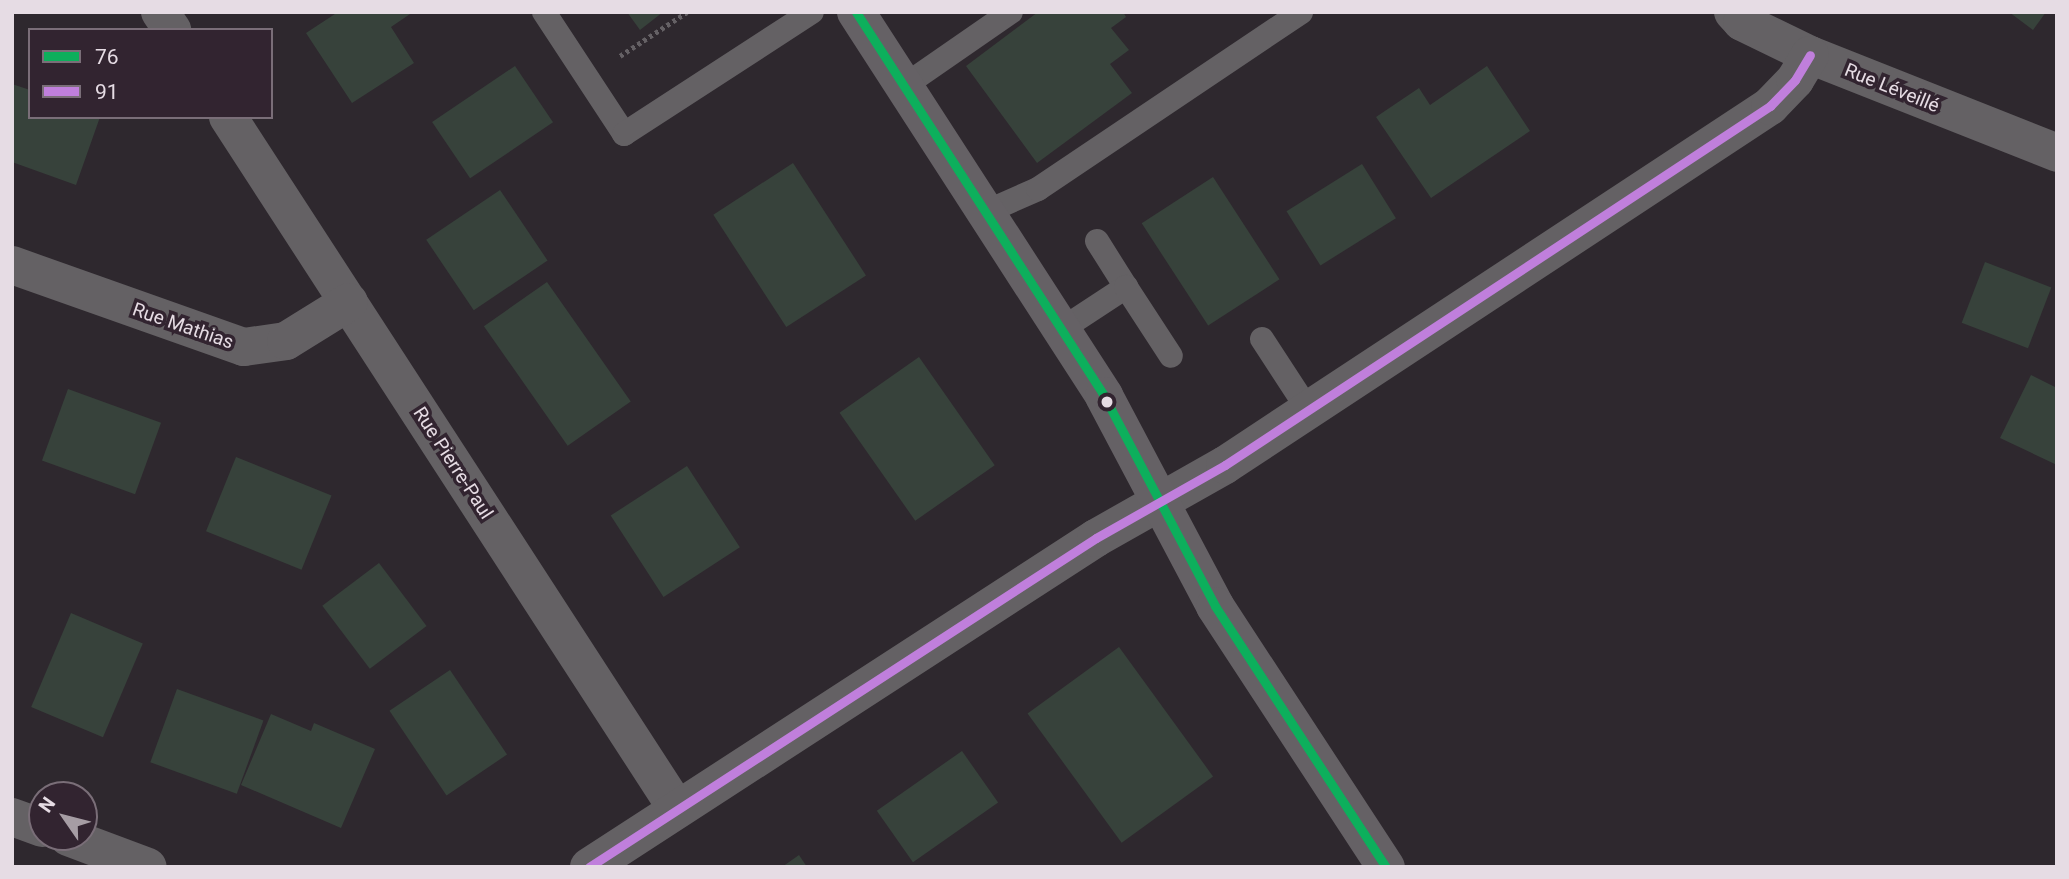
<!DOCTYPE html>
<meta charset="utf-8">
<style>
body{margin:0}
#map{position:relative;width:2069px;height:879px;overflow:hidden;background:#2e282e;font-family:Roboto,sans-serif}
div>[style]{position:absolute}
.building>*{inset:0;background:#37423b;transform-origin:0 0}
.path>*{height:4.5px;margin-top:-2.25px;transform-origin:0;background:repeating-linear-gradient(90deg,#656165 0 3.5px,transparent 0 7px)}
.service>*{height:24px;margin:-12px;padding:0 12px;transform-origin:12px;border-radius:12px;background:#646164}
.minor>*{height:38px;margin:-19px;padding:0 19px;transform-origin:19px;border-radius:19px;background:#646164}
.primary>*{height:38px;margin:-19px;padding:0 19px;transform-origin:19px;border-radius:19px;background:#656165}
.bus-1>*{height:9px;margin:-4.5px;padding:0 4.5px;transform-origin:4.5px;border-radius:4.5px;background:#0daf5c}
.bus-2>*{height:9px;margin:-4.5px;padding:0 4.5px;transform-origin:4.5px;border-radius:4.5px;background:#c07fdc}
.dots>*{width:19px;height:19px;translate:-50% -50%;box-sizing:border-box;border:4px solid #322430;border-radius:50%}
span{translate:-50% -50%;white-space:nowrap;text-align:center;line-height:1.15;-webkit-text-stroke:7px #322430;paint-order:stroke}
.street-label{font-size:19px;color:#e6dce4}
.frame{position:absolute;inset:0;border:14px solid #e6dce4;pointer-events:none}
.legend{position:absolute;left:28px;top:28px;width:245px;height:91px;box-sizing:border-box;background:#322430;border:2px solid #7a6e78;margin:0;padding:9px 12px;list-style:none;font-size:21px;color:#e6dce4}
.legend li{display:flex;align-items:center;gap:14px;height:35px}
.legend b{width:35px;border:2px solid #7a6e78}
.north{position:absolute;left:28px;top:781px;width:70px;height:70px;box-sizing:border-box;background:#322430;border:2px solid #7a6e78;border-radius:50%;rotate:305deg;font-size:19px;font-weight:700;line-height:28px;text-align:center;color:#e6dce4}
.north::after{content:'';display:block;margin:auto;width:24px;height:32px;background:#a69da4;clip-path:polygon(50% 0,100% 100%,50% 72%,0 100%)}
</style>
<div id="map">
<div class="building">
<i style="clip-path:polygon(338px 12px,413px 12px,391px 27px,414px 63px,352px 103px,306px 33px)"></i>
<i style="clip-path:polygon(627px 12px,663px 12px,640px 30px)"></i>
<i style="clip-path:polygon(1038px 12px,1123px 12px,1126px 17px,1111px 28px,1129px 50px,1110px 64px,1132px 93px,1037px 163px,966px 66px)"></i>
<i style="clip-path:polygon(2009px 12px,2046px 12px,2033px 30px)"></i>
<i style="left:515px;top:66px;width:68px;height:100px;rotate:56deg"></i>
<i style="clip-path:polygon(1487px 66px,1530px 131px,1431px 198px,1376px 117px,1419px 88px,1430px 105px)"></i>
<i style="clip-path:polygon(12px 84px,30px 90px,30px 117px,100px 117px,76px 185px,12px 162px)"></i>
<i style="left:793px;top:163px;width:134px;height:95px;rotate:57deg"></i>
<i style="left:1362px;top:164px;width:64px;height:89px;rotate:58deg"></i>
<i style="left:1213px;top:177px;width:122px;height:85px;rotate:57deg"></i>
<i style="left:500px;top:190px;width:85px;height:89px;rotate:56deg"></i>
<i style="left:1985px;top:262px;width:71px;height:65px;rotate:21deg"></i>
<i style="left:547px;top:282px;width:146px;height:77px;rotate:55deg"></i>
<i style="left:919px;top:357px;width:132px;height:97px;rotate:55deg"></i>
<i style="clip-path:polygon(2031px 375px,2057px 388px,2057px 465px,2000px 438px)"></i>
<i style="left:68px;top:389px;width:99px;height:76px;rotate:20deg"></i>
<i style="left:236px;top:457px;width:103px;height:80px;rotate:22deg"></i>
<i style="left:687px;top:466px;width:97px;height:91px;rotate:57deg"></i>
<i style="left:379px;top:563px;width:79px;height:71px;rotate:53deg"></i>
<i style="left:71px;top:613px;width:78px;height:102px;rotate:23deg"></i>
<i style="left:1119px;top:647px;width:160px;height:113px;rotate:54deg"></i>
<i style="left:450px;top:670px;width:102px;height:73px;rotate:56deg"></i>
<i style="left:177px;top:689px;width:92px;height:78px;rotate:20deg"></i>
<i style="clip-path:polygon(271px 714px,311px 731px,314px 723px,375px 749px,341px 828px,241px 785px)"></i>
<i style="left:962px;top:751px;width:63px;height:104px;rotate:55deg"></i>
<i style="clip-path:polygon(799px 855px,807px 867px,782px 867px)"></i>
</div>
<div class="path">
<i style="left:620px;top:56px;width:80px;rotate:-33.3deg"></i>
</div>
<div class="service">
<i style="left:544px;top:12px;width:146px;rotate:56.7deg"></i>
<i style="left:624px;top:134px;width:224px;rotate:-33deg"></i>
<i style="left:904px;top:86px;width:130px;rotate:-34.7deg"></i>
<i style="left:986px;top:212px;width:57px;rotate:-23.9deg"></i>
<i style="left:1038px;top:189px;width:317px;rotate:-33.9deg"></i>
<i style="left:1097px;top:241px;width:54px;rotate:57.8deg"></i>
<i style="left:1062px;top:329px;width:77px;rotate:-33.3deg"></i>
<i style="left:1126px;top:287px;width:82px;rotate:56.9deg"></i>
<i style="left:1262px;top:339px;width:86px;rotate:56.9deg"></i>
</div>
<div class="minor">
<i style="left:160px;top:12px;width:22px;rotate:56deg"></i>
<i style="left:1733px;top:12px;width:13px;rotate:48deg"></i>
<i style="left:1742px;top:22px;width:76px;rotate:25.9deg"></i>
<i style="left:1810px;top:55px;width:266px;rotate:21.6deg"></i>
<i style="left:228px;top:117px;width:825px;rotate:57.02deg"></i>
<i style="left:12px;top:265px;width:246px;rotate:19.5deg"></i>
<i style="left:244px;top:347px;width:42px;rotate:-8.1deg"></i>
<i style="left:286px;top:341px;width:74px;rotate:-31.8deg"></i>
<i style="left:12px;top:817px;width:32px;rotate:20deg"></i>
<i style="left:68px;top:837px;width:85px;rotate:20.6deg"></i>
<i style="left:589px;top:867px;width:604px;rotate:-32.98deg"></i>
<i style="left:1096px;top:538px;width:148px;rotate:-29.5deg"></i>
<i style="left:1225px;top:465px;width:653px;rotate:-33.37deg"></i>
<i style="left:1770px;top:106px;width:36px;rotate:-46deg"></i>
<i style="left:1795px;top:80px;width:29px;rotate:-59deg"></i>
</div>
<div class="primary">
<i style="left:856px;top:12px;width:457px;rotate:57.1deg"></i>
<i style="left:1104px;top:396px;width:238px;rotate:62.1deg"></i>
<i style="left:1215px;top:606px;width:312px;rotate:56.8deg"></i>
</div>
<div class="bus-1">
<i style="left:856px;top:12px;width:457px;rotate:57.1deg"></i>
<i style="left:1104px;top:396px;width:238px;rotate:62.1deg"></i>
<i style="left:1215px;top:606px;width:312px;rotate:56.8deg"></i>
</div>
<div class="bus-2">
<i style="left:589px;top:867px;width:604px;rotate:-32.98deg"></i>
<i style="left:1096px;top:538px;width:148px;rotate:-29.5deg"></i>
<i style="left:1225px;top:465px;width:653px;rotate:-33.37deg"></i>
<i style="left:1770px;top:106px;width:36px;rotate:-46deg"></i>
<i style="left:1795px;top:80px;width:29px;rotate:-59deg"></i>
</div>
<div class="dots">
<i style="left:1107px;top:402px;background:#e6dce4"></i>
</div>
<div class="street-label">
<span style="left:1892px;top:88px;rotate:22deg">Rue Léveillé</span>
<span style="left:183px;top:326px;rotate:19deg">Rue Mathias</span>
<span style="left:453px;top:463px;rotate:57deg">Rue Pierre-Paul</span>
</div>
<div class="frame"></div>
<ul class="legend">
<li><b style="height:9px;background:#0daf5c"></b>76</li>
<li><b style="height:9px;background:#c07fdc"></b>91</li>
</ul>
<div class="north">N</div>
</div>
